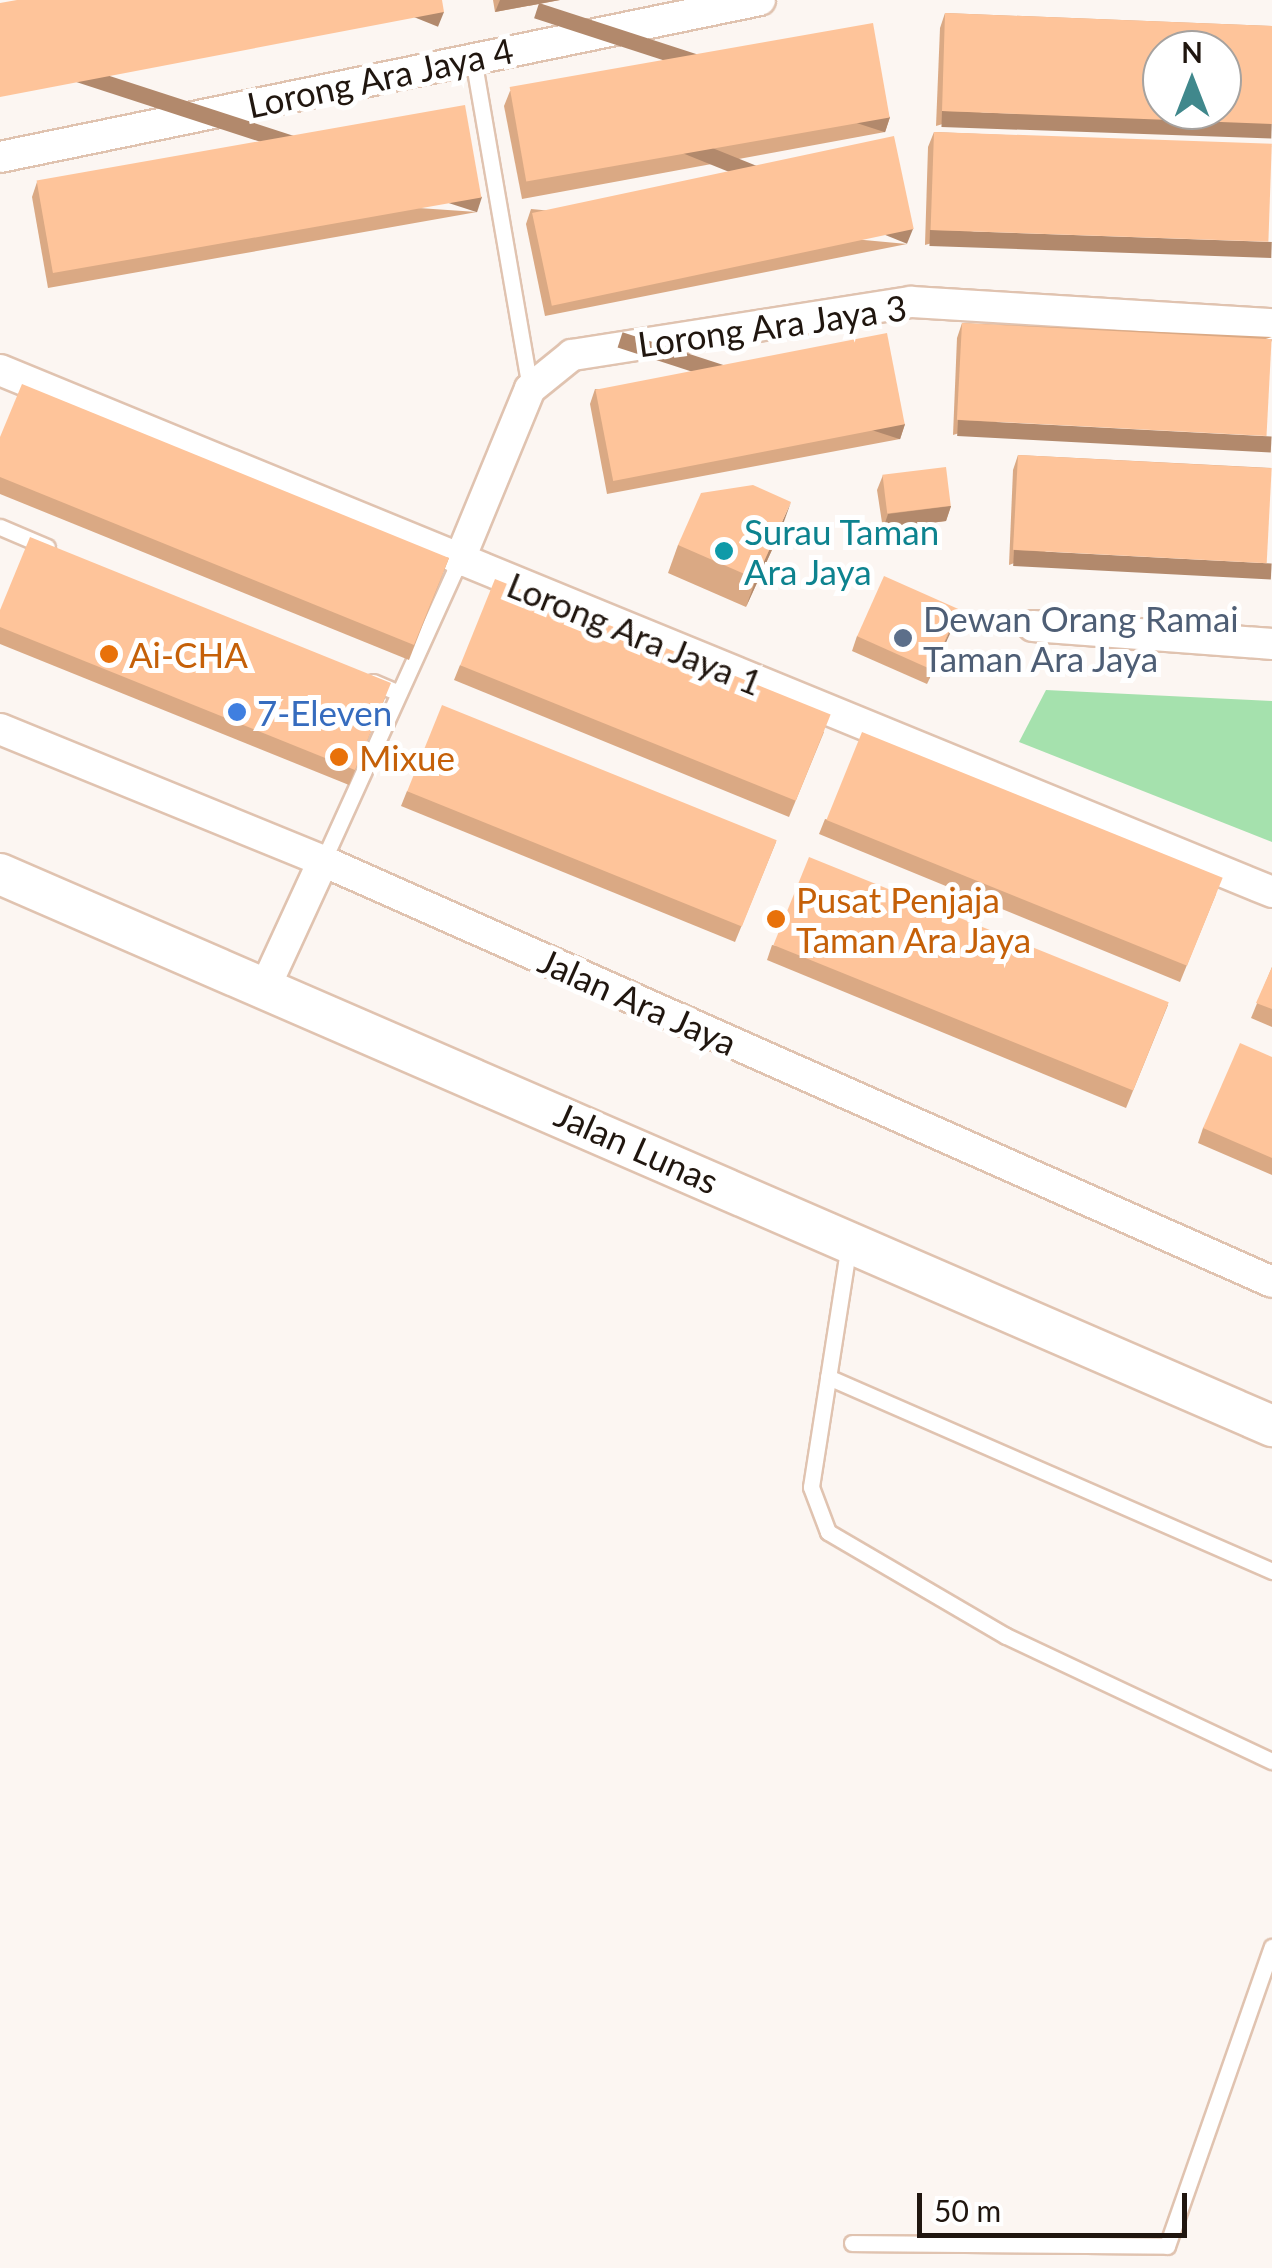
<!DOCTYPE html>
<style>
body{margin:0}
#map{position:relative;width:1272px;height:2268px;overflow:hidden;background:#fcf6f2;font-family:Lato,sans-serif}
div>[style]{position:absolute}
.green>*{inset:0;background:#a5e1ad}
.roads{filter:drop-shadow(2px 0 #e0c3b0) drop-shadow(-2px 0 #e0c3b0) drop-shadow(0 2px #e0c3b0) drop-shadow(0 -2px #e0c3b0)}
.lane>*{height:15px;margin:-7.5px;padding:0 7.5px;transform-origin:7.5px;border-radius:7.5px;background:#fff}
.street>*{height:30px;margin:-15px;padding:0 15px;transform-origin:15px;border-radius:15px;background:#fff}
.secondary>*{height:40px;margin:-20px;padding:0 20px;transform-origin:20px;border-radius:20px;background:#fff}
.wall>*{inset:0;background:#daa984}
.shaded-wall>*{inset:0;background:#b2896c;transform-origin:0 0}
.building>*{inset:0;background:#fec49a;transform-origin:0 0}
.dots>*{width:28px;height:28px;translate:-50% -50%;box-sizing:border-box;border:5px solid #fff;border-radius:50%}
span{translate:-50% -50%;white-space:nowrap;text-align:center;line-height:1.15;-webkit-text-stroke:10px #fff;paint-order:stroke}
.street-label{font-size:35px;color:#20160f}
.culture-label{font-size:35px;color:#0d838f}
.left{translate:0 -50%;text-align:left}
.service-label{font-size:35px;color:#4e5e75}
.food-label{font-size:35px;color:#c56008}
.shop-label{font-size:35px;color:#366cbe}
.north{position:absolute;left:1142px;top:30px;width:100px;height:100px;box-sizing:border-box;background:#fff;border:2px solid #a6a29f;border-radius:50%;rotate:0deg;font-size:28px;font-weight:700;line-height:40px;text-align:center;color:#20160f}
.north::after{content:'';display:block;margin:auto;width:35px;height:45px;background:#40888c;clip-path:polygon(50% 0,100% 100%,50% 72%,0 100%)}
.scale{position:absolute;left:917px;top:2193px;width:270px;height:45px;box-sizing:border-box;border:5px solid #20160f;border-top:0;padding-left:12px;font-size:30px;line-height:35px;white-space:nowrap;color:#20160f;-webkit-text-stroke:8px #fff;paint-order:stroke}
</style>
<div id="map">
<div class="green">
<i style="clip-path:polygon(1046px 690px,1272px 701px,1272px 842px,1019px 742px)"></i>
</div>
<div class="roads">
<div class="lane">
<i style="left:473px;top:58px;width:336px;rotate:80.2deg"></i>
<i style="left:0;top:527px;width:51px;rotate:23.1deg"></i>
<i style="left:373px;top:682px;width:28px;rotate:23deg"></i>
<i style="left:323px;top:861px;width:329px;rotate:-65.6deg"></i>
<i style="left:849px;top:1244px;width:246px;rotate:98.9deg"></i>
<i style="left:811px;top:1487px;width:48px;rotate:69.3deg"></i>
<i style="left:828px;top:1532px;width:206px;rotate:30.3deg"></i>
<i style="left:1006px;top:1636px;width:294px;rotate:25.2deg"></i>
<i style="left:828px;top:1377px;width:485px;rotate:23.6deg"></i>
<i style="left:852px;top:2243px;width:315px;rotate:0.5deg"></i>
<i style="left:1167px;top:2246px;width:317px;rotate:-70.7deg"></i>
</div>
<div class="street">
<i style="left:0;top:157px;width:776px;rotate:-11.67deg"></i>
<i style="left:0;top:370px;width:1375px;rotate:22.31deg"></i>
<i style="left:459px;top:561px;width:186px;rotate:-67.6deg"></i>
<i style="left:530px;top:389px;width:54px;rotate:-39deg"></i>
<i style="left:572px;top:355px;width:343px;rotate:-8.9deg"></i>
<i style="left:911px;top:302px;width:362px;rotate:3.5deg"></i>
<i style="left:1033px;top:626px;width:240px;rotate:4.3deg"></i>
<i style="left:0;top:729px;width:349px;rotate:22.2deg"></i>
<i style="left:323px;top:861px;width:1038px;rotate:23.92deg"></i>
<i style="left:267px;top:983px;width:134px;rotate:-65.3deg"></i>
</div>
<div class="secondary">
<i style="left:0;top:874px;width:1387px;rotate:23.46deg"></i>
</div>
</div>
<div class="wall">
<i style="clip-path:polygon(493px 0,560px 0,495px 12px)"></i>
<i style="clip-path:polygon(945px 13px,1272px 26px,936px 126px,940px 28px)"></i>
<i style="clip-path:polygon(510px 91px,890px 117px,885px 132px,522px 199px,504px 106px)"></i>
<i style="clip-path:polygon(934px 132px,1272px 146px,925px 245px,928px 147px)"></i>
<i style="clip-path:polygon(37px 182px,477px 212px,48px 288px,32px 197px)"></i>
<i style="clip-path:polygon(531px 209px,907px 244px,545px 316px,526px 224px)"></i>
<i style="clip-path:polygon(962px 323px,1272px 337px,953px 435px,957px 338px)"></i>
<i style="clip-path:polygon(595px 389px,905px 424px,900px 439px,607px 494px,590px 404px)"></i>
<i style="clip-path:polygon(0 437px,449px 558px,409px 660px,0 494px)"></i>
<i style="clip-path:polygon(1018px 455px,1272px 468px,1009px 565px,1013px 470px)"></i>
<i style="clip-path:polygon(883px 475px,951px 506px,946px 521px,883px 529px,877px 490px)"></i>
<i style="clip-path:polygon(781px 530px,746px 607px,668px 573px,678px 545px)"></i>
<i style="clip-path:polygon(0 610px,385px 698px,349px 785px,0 644px)"></i>
<i style="clip-path:polygon(959px 610px,927px 684px,852px 651px,857px 636px)"></i>
<i style="clip-path:polygon(460px 665px,824px 732px,789px 817px,454px 680px)"></i>
<i style="clip-path:polygon(407px 791px,776px 842px,735px 942px,401px 806px)"></i>
<i style="clip-path:polygon(825px 819px,1216px 894px,1180px 982px,819px 834px)"></i>
<i style="clip-path:polygon(772px 945px,1168px 1005px,1126px 1108px,767px 960px)"></i>
<i style="clip-path:polygon(1272px 967px,1272px 1027px,1251px 1018px)"></i>
<i style="clip-path:polygon(1272px 1057px,1272px 1175px,1198px 1143px,1203px 1128px)"></i>
</div>
<div class="shaded-wall">
<i style="clip-path:polygon(500px 0,560px 0,495px 12px)"></i>
<i style="left:444px;top:12px;width:16px;height:452px;rotate:112deg"></i>
<i style="left:942px;top:111px;width:330px;height:16px;rotate:2deg"></i>
<i style="left:890px;top:117px;width:16px;height:369px;rotate:108deg"></i>
<i style="left:482px;top:197px;width:16px;height:436px;rotate:108deg"></i>
<i style="left:913px;top:229px;width:16px;height:370px;rotate:112deg"></i>
<i style="left:930px;top:230px;width:342px;height:16px;rotate:2deg"></i>
<i style="left:958px;top:420px;width:314px;height:16px;rotate:3deg"></i>
<i style="left:905px;top:424px;width:16px;height:297px;rotate:108deg"></i>
<i style="clip-path:polygon(791px 502px,781px 530px,746px 607px,756px 579px)"></i>
<i style="clip-path:polygon(951px 506px,946px 521px,883px 529px,888px 514px)"></i>
<i style="left:1014px;top:550px;width:258px;height:16px;rotate:3deg"></i>
<i style="clip-path:polygon(959px 610px,954px 625px,927px 684px,933px 669px)"></i>
</div>
<div class="building">
<i style="clip-path:polygon(17px 0,442px 0,444px 12px,0 97px,0 3px)"></i>
<i style="clip-path:polygon(evenodd,945px 13px,1272px 26px,1272px 124px,942px 111px,945px 13px,1162px 50px,1222px 50px,1222px 110px,1162px 110px,1162px 50px)"></i>
<i style="left:873px;top:23px;width:96px;height:369px;rotate:80deg"></i>
<i style="left:465px;top:105px;width:94px;height:435px;rotate:80deg"></i>
<i style="left:934px;top:132px;width:338px;height:98px;rotate:2deg"></i>
<i style="left:894px;top:136px;width:95px;height:370px;rotate:78deg"></i>
<i style="left:962px;top:323px;width:310px;height:97px;rotate:3deg"></i>
<i style="left:887px;top:333px;width:93px;height:297px;rotate:79deg"></i>
<i style="clip-path:polygon(22px 384px,449px 558px,414px 645px,0 477px,0 437px)"></i>
<i style="left:1018px;top:455px;width:254px;height:95px;rotate:3deg"></i>
<i style="left:946px;top:467px;width:39px;height:64px;rotate:83deg"></i>
<i style="clip-path:polygon(753px 485px,791px 502px,756px 579px,678px 545px,701px 493px)"></i>
<i style="clip-path:polygon(30px 537px,391px 683px,355px 770px,0 627px,0 610px)"></i>
<i style="left:884px;top:576px;width:82px;height:66px;rotate:24deg"></i>
<i style="left:495px;top:579px;width:362px;height:93px;rotate:22deg"></i>
<i style="left:442px;top:705px;width:361px;height:93px;rotate:22deg"></i>
<i style="left:862px;top:732px;width:389px;height:95px;rotate:22deg"></i>
<i style="left:809px;top:857px;width:388px;height:95px;rotate:22deg"></i>
<i style="clip-path:polygon(1272px 967px,1272px 1009px,1256px 1003px)"></i>
<i style="clip-path:polygon(1240px 1043px,1272px 1057px,1272px 1158px,1203px 1128px)"></i>
</div>
<div class="dots">
<i style="left:724px;top:551px;background:#0f9aa8"></i>
<i style="left:903px;top:638px;background:#5c6f8a"></i>
<i style="left:109px;top:654px;background:#e8710a"></i>
<i style="left:237px;top:712px;background:#3f7fe0"></i>
<i style="left:339px;top:757px;background:#e8710a"></i>
<i style="left:776px;top:919px;background:#e8710a"></i>
</div>
<div class="street-label">
<span style="left:380px;top:77px;rotate:-12deg">Lorong Ara Jaya 4</span>
<span style="left:772px;top:325px;rotate:-8deg">Lorong Ara Jaya 3</span>
<span style="left:635px;top:633px;rotate:22deg">Lorong Ara Jaya 1</span>
<span style="left:638px;top:1001px;rotate:24deg">Jalan Ara Jaya</span>
<span style="left:637px;top:1147px;rotate:24deg">Jalan Lunas</span>
</div>
<div class="culture-label">
<span class="left" style="left:744px;top:551px">Surau Taman<br>Ara Jaya</span>
</div>
<div class="service-label">
<span class="left" style="left:923px;top:638px">Dewan Orang Ramai<br>Taman Ara Jaya</span>
</div>
<div class="food-label">
<span class="left" style="left:129px;top:654px">Ai-CHA</span>
<span class="left" style="left:359px;top:757px">Mixue</span>
<span class="left" style="left:796px;top:919px">Pusat Penjaja<br>Taman Ara Jaya</span>
</div>
<div class="shop-label">
<span class="left" style="left:257px;top:712px">7-Eleven</span>
</div>
<div class="north">N</div>
<div class="scale">50 m</div>
</div>
